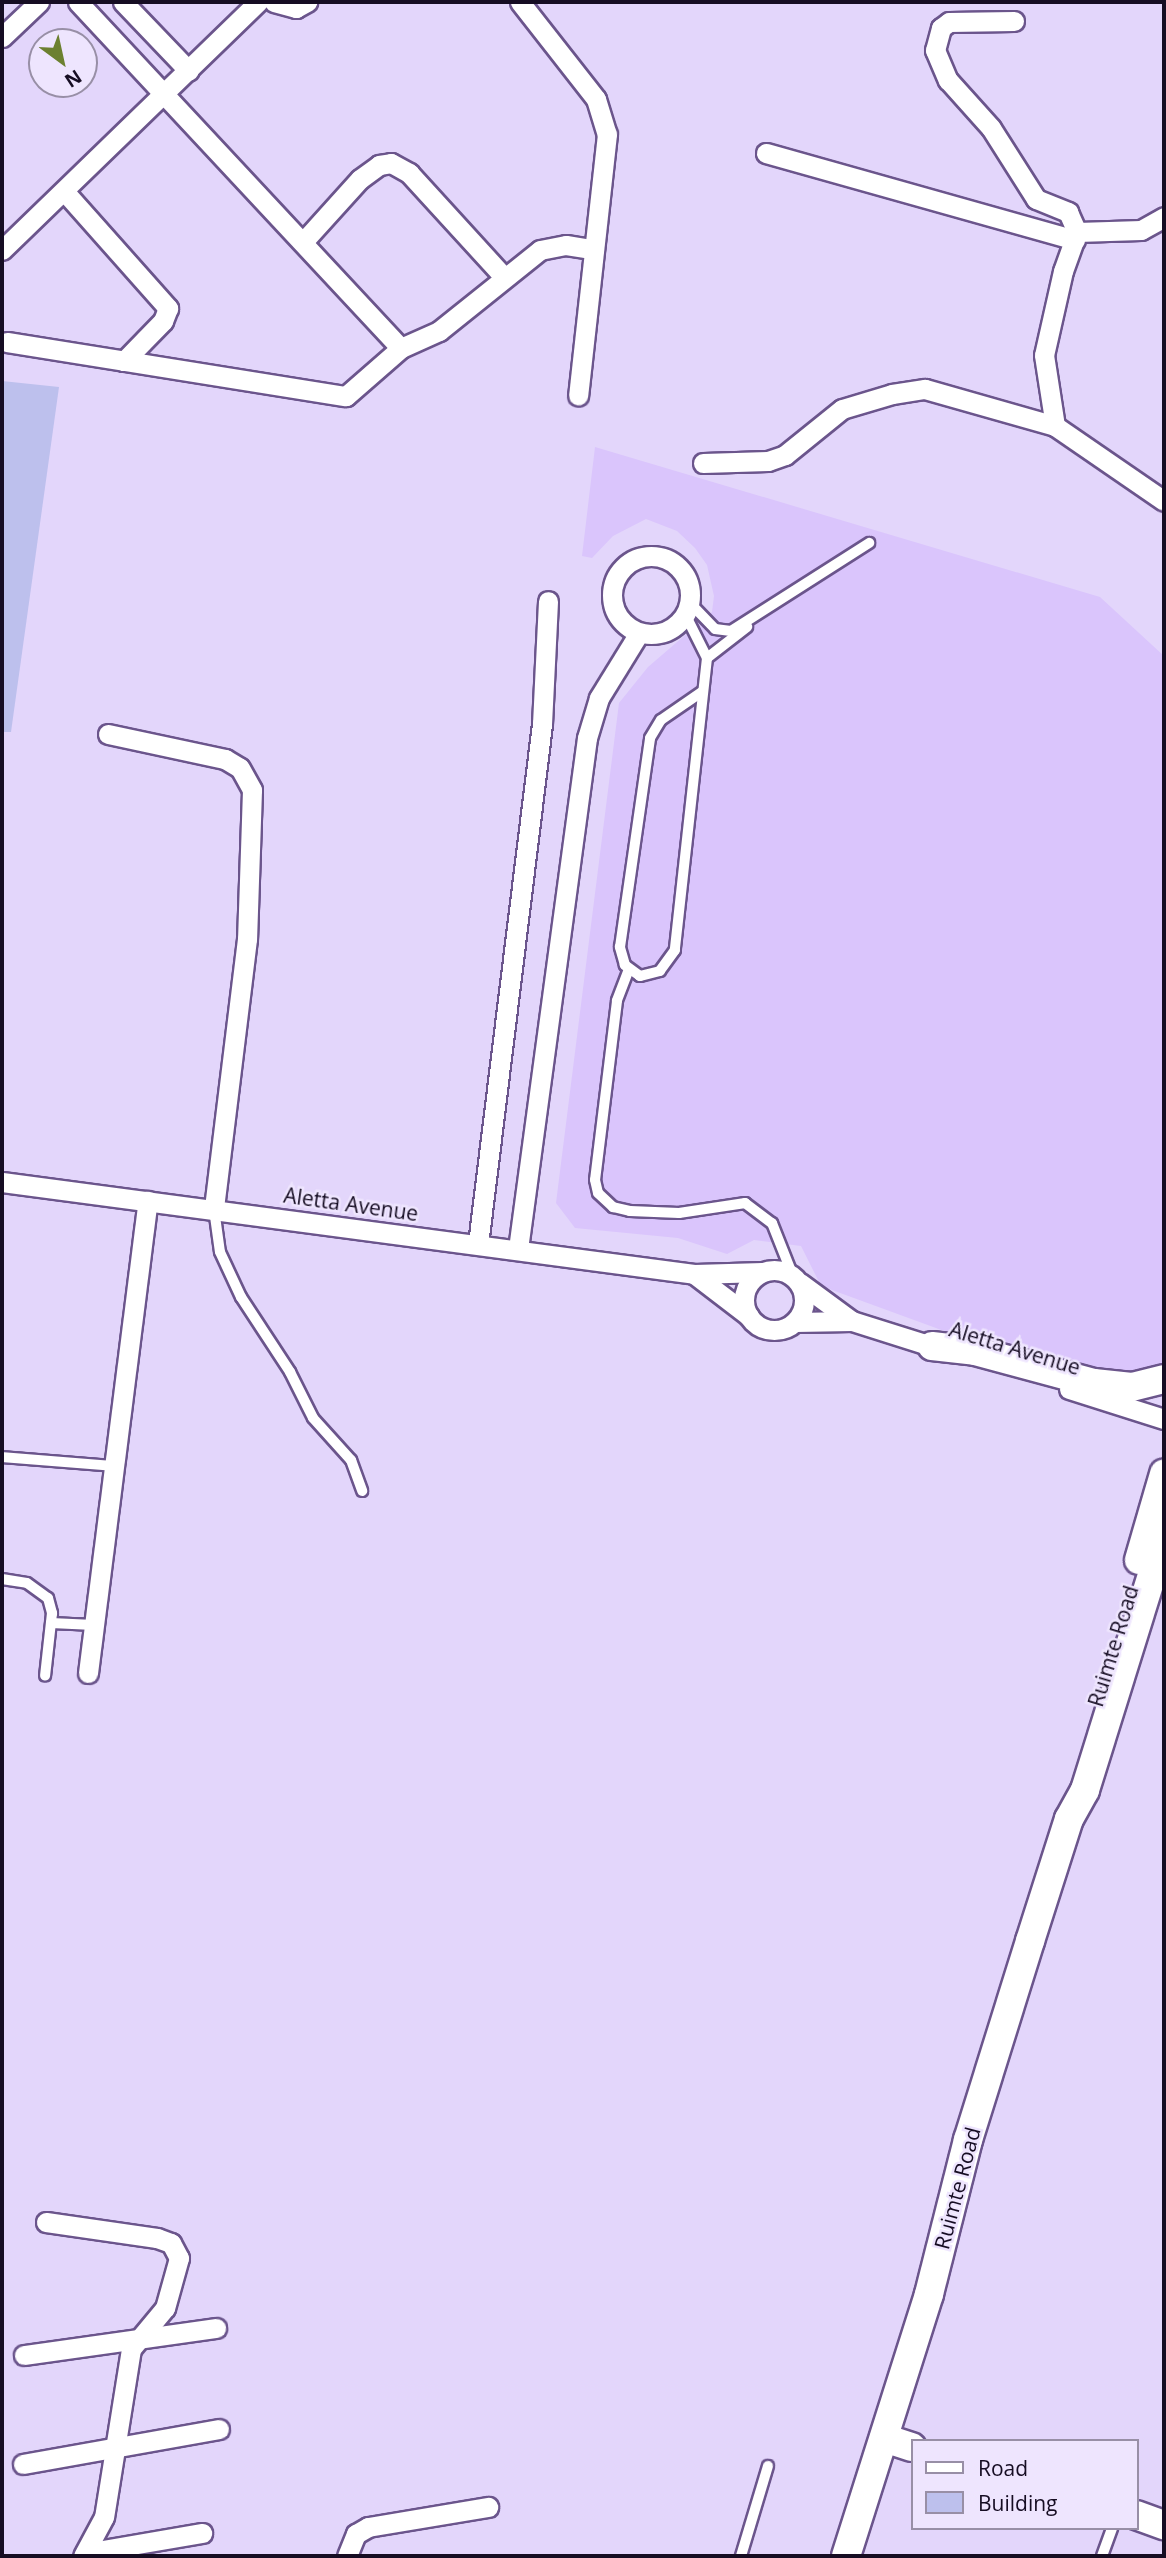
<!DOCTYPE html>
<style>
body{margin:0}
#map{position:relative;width:1166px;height:2558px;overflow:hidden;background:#e3d6fb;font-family:"Open Sans",sans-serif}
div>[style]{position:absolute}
.built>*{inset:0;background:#dac5fc}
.building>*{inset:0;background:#bdc0ed}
.roads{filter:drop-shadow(2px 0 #6b558c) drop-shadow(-2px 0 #6b558c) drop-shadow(0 2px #6b558c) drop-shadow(0 -2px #6b558c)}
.lane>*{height:10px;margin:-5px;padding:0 5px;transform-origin:5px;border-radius:5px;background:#fff}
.street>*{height:19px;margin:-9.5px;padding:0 9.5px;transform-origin:9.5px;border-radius:9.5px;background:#fff}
.street>.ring{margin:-9.5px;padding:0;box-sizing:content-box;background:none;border:19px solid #fff;border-radius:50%}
.secondary>*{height:28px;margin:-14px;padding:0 14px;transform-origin:14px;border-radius:14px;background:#fff}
span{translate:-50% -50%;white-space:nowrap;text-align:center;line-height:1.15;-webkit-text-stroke:5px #eee5fe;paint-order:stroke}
.street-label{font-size:21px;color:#160d23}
.frame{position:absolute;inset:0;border:4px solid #160d23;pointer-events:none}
.legend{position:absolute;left:911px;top:2439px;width:228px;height:91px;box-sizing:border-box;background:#eee5fe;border:2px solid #988fa6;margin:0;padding:9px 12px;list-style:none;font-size:21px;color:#160d23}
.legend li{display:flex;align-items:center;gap:14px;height:35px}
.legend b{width:35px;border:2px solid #988fa6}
.north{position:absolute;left:28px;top:28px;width:70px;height:70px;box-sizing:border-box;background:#eee5fe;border:2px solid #988fa6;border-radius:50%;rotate:147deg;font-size:19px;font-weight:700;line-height:28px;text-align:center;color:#160d23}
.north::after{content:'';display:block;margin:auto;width:24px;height:32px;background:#6c8030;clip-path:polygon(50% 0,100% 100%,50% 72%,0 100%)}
</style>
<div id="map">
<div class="built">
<i style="clip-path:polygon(595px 447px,1100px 597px,1164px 656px,1164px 1386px,1117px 1394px,821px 1286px,801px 1246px,754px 1240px,727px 1254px,678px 1238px,575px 1228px,556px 1203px,619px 703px,648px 667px,712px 612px,714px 596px,707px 565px,695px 548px,677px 531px,646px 519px,613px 536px,592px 558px,582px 556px)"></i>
</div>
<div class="building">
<i style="clip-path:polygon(2px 381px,59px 387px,11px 732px,2px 732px)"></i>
</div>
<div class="roads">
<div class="lane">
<i style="left:690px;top:603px;width:36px;rotate:46deg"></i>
<i style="left:715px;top:629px;width:16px;rotate:7deg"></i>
<i style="left:731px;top:631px;width:164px;rotate:-32.5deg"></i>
<i style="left:686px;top:616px;width:47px;rotate:63.4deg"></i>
<i style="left:707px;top:658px;width:294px;rotate:96.3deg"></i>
<i style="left:675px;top:950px;width:26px;rotate:126deg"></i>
<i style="left:660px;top:971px;width:21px;rotate:166deg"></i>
<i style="left:640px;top:976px;width:19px;rotate:-144deg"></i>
<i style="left:625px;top:965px;width:19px;rotate:-106deg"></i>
<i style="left:620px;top:947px;width:211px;rotate:-81.8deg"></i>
<i style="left:650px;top:738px;width:21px;rotate:-59deg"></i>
<i style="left:661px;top:720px;width:51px;rotate:-34.6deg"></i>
<i style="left:707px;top:658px;width:51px;rotate:-37.8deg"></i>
<i style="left:629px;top:969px;width:34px;rotate:111deg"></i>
<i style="left:617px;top:1001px;width:180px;rotate:97deg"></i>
<i style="left:595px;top:1180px;width:13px;rotate:77deg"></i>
<i style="left:598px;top:1193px;width:21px;rotate:43deg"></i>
<i style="left:613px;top:1207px;width:17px;rotate:13deg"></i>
<i style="left:630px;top:1211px;width:49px;rotate:2.3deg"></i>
<i style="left:679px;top:1213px;width:67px;rotate:-8.6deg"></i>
<i style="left:745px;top:1203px;width:34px;rotate:37deg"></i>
<i style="left:772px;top:1223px;width:57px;rotate:68.4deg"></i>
<i style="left:214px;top:1209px;width:43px;rotate:82.1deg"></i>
<i style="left:220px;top:1252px;width:50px;rotate:65deg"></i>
<i style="left:241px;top:1297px;width:90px;rotate:56.8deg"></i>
<i style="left:290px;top:1372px;width:51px;rotate:63.4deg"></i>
<i style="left:313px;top:1418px;width:57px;rotate:47.9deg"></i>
<i style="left:351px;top:1460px;width:33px;rotate:70deg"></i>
<i style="left:2px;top:1457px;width:112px;rotate:4.6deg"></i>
<i style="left:2px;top:1579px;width:25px;rotate:9deg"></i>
<i style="left:27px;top:1583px;width:26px;rotate:36deg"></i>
<i style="left:48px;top:1598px;width:16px;rotate:75deg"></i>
<i style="left:52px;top:1613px;width:63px;rotate:96.3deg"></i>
<i style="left:51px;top:1623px;width:43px;rotate:2.7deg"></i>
<i style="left:741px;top:2556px;width:94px;rotate:-73.3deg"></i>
<i style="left:1102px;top:2556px;width:30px;rotate:-70deg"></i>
</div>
<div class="street">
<i style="left:78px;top:2px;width:473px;rotate:47deg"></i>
<i style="left:123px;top:2px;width:95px;rotate:46.3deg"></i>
<i style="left:274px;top:2px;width:23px;rotate:15deg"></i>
<i style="left:296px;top:8px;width:13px;rotate:-29deg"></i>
<i style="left:520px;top:2px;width:123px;rotate:51.9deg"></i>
<i style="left:596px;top:99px;width:37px;rotate:73deg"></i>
<i style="left:607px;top:134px;width:263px;rotate:96.3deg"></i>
<i style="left:1014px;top:21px;width:65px;rotate:179.1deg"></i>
<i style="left:949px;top:22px;width:10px;rotate:143deg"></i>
<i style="left:941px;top:28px;width:23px;rotate:105deg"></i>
<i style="left:935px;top:50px;width:33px;rotate:67deg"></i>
<i style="left:948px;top:80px;width:64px;rotate:48.1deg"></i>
<i style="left:991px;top:128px;width:84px;rotate:57.6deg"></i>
<i style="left:1036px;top:199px;width:35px;rotate:22deg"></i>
<i style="left:1068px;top:212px;width:22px;rotate:66deg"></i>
<i style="left:1077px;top:232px;width:41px;rotate:109.7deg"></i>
<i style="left:1063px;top:271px;width:86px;rotate:102.7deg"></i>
<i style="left:1044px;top:355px;width:72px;rotate:81.2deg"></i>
<i style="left:2px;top:37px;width:51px;rotate:-43.4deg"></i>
<i style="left:766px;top:153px;width:321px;rotate:15.7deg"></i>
<i style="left:64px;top:191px;width:157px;rotate:48.4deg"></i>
<i style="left:168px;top:308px;width:14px;rotate:111deg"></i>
<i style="left:163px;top:321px;width:56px;rotate:134.3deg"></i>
<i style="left:1077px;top:232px;width:64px;rotate:-1.8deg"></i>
<i style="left:1141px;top:230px;width:26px;rotate:-29deg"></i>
<i style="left:303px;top:242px;width:85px;rotate:-47.9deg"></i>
<i style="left:360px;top:179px;width:24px;rotate:-36deg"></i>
<i style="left:379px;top:165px;width:12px;rotate:-9deg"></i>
<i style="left:391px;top:163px;width:21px;rotate:29deg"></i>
<i style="left:409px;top:173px;width:139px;rotate:47.6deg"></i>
<i style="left:2px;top:250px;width:356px;rotate:-44.1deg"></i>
<i style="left:7px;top:342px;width:343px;rotate:9.1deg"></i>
<i style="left:346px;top:396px;width:73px;rotate:-41.1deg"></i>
<i style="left:401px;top:348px;width:42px;rotate:-24.1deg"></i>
<i style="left:439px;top:331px;width:129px;rotate:-38.7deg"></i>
<i style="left:540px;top:250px;width:26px;rotate:-11deg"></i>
<i style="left:566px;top:245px;width:26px;rotate:9deg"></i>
<i style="left:703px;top:463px;width:65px;rotate:-1.8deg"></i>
<i style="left:768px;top:461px;width:18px;rotate:-19deg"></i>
<i style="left:785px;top:455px;width:73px;rotate:-38.9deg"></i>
<i style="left:842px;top:409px;width:52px;rotate:-16.7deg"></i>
<i style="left:892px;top:394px;width:33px;rotate:-9deg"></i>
<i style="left:925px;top:389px;width:135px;rotate:15.9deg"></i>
<i style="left:1055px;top:426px;width:132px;rotate:34.5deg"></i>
<i class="ring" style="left:612px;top:556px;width:59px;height:59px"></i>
<i style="left:108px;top:734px;width:120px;rotate:12.1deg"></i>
<i style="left:225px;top:759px;width:17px;rotate:31deg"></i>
<i style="left:240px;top:768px;width:25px;rotate:61deg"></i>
<i style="left:252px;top:790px;width:149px;rotate:91.9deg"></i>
<i style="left:247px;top:939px;width:272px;rotate:97deg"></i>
<i style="left:2px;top:1182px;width:698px;rotate:7.57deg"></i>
<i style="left:694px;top:1274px;width:69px;rotate:-1.7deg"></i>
<i style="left:478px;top:1244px;width:524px;rotate:-82.98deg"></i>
<i style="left:542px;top:724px;width:123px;rotate:-87.2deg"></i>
<i style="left:518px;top:1249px;width:516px;rotate:-82.31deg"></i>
<i style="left:587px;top:738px;width:42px;rotate:-73.3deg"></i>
<i style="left:599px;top:698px;width:76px;rotate:-58.4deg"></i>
<i class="ring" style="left:744px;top:1270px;width:41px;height:41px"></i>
<i style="left:694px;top:1274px;width:69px;rotate:37.4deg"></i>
<i style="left:800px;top:1283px;width:64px;rotate:36.2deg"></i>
<i style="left:795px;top:1322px;width:57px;rotate:-1deg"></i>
<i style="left:852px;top:1321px;width:96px;rotate:17.5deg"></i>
<i style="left:1069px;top:1389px;width:100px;rotate:17.5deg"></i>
<i style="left:88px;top:1673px;width:476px;rotate:-82.8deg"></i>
<i style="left:46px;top:2222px;width:112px;rotate:8.2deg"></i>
<i style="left:157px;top:2238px;width:15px;rotate:20deg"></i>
<i style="left:171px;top:2243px;width:17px;rotate:62deg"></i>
<i style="left:179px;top:2258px;width:52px;rotate:105.6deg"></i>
<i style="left:165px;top:2308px;width:53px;rotate:129.7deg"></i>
<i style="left:131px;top:2349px;width:170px;rotate:99.1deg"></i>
<i style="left:104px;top:2517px;width:44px;rotate:118.3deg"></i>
<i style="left:24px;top:2355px;width:194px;rotate:-8deg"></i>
<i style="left:23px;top:2464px;width:199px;rotate:-10.1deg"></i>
<i style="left:85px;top:2553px;width:119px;rotate:-9.7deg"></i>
<i style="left:347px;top:2556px;width:24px;rotate:-68deg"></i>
<i style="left:356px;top:2534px;width:14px;rotate:-30deg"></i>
<i style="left:368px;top:2527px;width:122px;rotate:-9.5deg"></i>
</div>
<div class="secondary">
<i style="left:932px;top:1346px;width:43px;rotate:6.6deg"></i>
<i style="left:975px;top:1351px;width:123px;rotate:15.1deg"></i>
<i style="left:1094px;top:1383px;width:38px;rotate:6deg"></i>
<i style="left:1132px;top:1387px;width:33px;rotate:-14deg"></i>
<i style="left:1139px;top:1560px;width:90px;rotate:-73.8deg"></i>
<i style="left:884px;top:2438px;width:29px;rotate:18deg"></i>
<i style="left:1136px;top:2515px;width:30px;rotate:20deg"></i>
<i style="left:846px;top:2556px;width:275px;rotate:-72.4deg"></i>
<i style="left:929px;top:2294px;width:159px;rotate:-75.8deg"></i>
<i style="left:968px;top:2140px;width:208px;rotate:-72.7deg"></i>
<i style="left:1030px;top:1941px;width:128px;rotate:-72.3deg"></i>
<i style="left:1069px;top:1819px;width:33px;rotate:-61deg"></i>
<i style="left:1085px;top:1790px;width:265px;rotate:-72.7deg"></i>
</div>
</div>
<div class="street-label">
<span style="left:351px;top:1204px;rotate:8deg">Aletta Avenue</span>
<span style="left:1015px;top:1348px;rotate:17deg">Aletta Avenue</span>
<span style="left:1113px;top:1646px;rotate:-73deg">Ruimte Road</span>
<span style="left:957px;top:2188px;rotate:-75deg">Ruimte Road</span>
</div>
<div class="frame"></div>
<ul class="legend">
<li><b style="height:9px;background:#fff"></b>Road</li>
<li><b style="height:19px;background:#bdc0ed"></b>Building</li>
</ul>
<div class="north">N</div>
</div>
